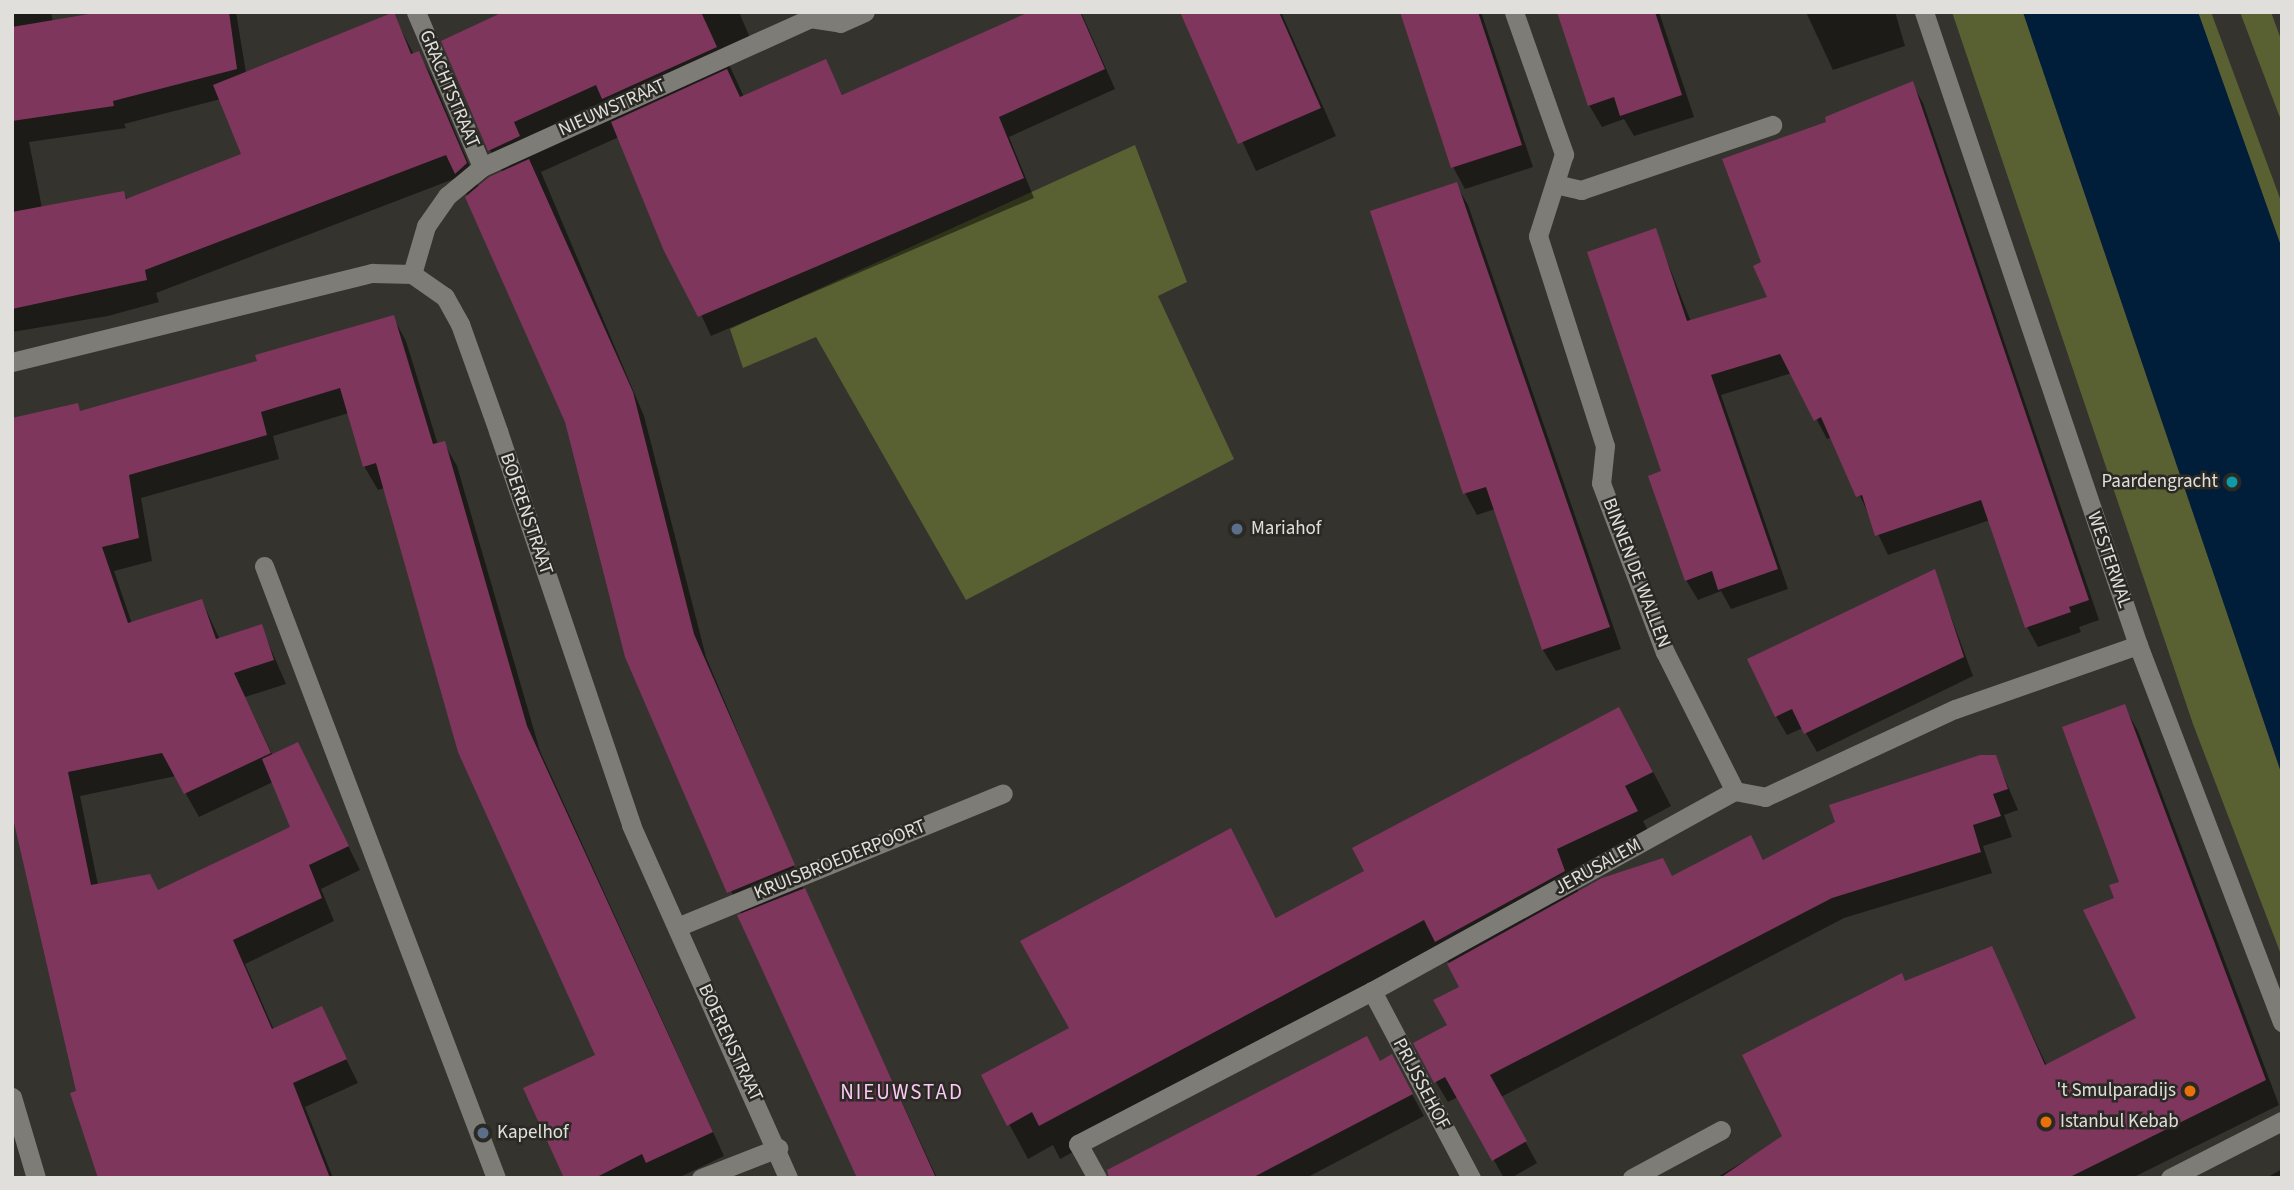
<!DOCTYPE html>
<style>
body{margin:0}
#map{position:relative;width:2294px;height:1190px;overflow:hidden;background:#35332e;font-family:"Source Sans 3",sans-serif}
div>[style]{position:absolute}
.green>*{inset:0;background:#596032}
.water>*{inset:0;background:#001e3a}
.shadow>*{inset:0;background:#0007}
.building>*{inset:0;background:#7e365d}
.service>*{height:19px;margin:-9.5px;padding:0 9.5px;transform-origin:9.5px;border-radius:9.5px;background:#7e7c76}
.minor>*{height:19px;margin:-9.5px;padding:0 9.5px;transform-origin:9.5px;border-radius:9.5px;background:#7e7c76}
.dots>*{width:19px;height:19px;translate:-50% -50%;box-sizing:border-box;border:4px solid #2b2924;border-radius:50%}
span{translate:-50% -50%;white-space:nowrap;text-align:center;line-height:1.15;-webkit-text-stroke:5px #2b2924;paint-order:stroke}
.street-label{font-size:19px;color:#e0dfdc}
.poi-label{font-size:19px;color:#e0dfdc}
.right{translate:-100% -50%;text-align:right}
.left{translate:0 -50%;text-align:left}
.neighbourhood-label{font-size:21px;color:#fbc9f5;letter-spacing:2px}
.frame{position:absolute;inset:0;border:14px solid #e0dfdc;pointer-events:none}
</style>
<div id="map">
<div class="green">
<i style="clip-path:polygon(1952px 12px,2023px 12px,2282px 775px,2282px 957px,2193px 724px)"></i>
<i style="clip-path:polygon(2198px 12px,2211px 12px,2281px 201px,2282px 249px)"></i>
<i style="clip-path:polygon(2240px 12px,2271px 12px,2282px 42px,2282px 123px)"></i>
<i style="clip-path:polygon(1135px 145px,1187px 282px,1158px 296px,1234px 459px,966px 600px,816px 337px,743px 368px,730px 329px)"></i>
</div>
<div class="water">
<i style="clip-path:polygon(2023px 12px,2198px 12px,2282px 249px,2282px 775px)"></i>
</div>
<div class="shadow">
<i style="clip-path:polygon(evenodd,12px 12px,51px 12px,53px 22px,113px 12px,236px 12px,246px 73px,393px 14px,414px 55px,418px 53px,431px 75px,479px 188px,503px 173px,490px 150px,509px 12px,739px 12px,753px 45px,726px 58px,744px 97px,825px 61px,843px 96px,1034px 12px,1081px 12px,1115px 89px,1009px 137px,1034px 198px,711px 336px,619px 137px,541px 172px,644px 416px,706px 657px,803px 888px,937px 1178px,858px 1178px,627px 656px,567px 421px,459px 177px,156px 293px,159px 302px,108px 316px,12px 332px,12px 12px,221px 99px,243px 155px,128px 200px,123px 193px,42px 208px,29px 142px,126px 128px,124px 124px,221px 99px)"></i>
<i style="clip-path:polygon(1182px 12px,1281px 12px,1336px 136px,1256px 171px)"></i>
<i style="clip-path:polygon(1421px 12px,1481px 12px,1533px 167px,1465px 189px,1453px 167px,1404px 18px)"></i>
<i style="clip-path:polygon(1558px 12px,1659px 12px,1694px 117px,1634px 136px,1624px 119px,1602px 127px,1589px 105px)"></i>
<i style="clip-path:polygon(1806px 12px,1895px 12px,1905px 46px,1833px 70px)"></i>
<i style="clip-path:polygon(1912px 83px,1923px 103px,2099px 620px,2079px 627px,2081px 632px,2038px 647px,2027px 627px,1990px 520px,1888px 555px,1832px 437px,1827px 439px,1792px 373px,1721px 395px,1788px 589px,1731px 609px,1721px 591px,1698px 600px,1686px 580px,1663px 472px,1655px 230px,1691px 322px,1769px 299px,1763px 263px,1829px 123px)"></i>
<i style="clip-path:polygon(1456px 184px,1468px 205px,1621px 649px,1556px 671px,1543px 650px,1495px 509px,1477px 515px,1465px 493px)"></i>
<i style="clip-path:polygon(evenodd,393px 317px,406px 341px,438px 445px,444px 443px,457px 466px,540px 751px,724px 1156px,678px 1178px,565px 1178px,598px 1055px,385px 488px,378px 490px,364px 466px,349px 413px,273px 436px,279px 459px,141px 498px,152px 561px,114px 571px,132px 624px,202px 601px,220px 640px,261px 626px,286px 684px,245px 697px,273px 756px,310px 768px,360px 870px,321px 889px,334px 921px,245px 964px,274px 1030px,321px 1009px,358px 1083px,305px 1107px,333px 1178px,100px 1178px,16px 828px,77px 405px,81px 413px,259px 363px,393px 317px,176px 776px,199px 817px,273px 782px,292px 828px,158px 891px,98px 885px,80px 796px,176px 776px)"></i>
<i style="clip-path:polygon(1934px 571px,1973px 676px,1817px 752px,1803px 728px,1787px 735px,1776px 716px)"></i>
<i style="clip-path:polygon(2124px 706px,2138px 731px,2279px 1105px,2132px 1178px,1716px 1178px,1785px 1137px,1905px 982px,1991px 948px,2047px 1066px,2139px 1019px,2116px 899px,2121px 883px)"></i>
<i style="clip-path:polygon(1638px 743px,1671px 806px,1643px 821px,1656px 845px,1575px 883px,1579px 893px,1672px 878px,1750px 837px,1764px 861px,1995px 756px,2018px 810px,2004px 815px,2012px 837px,1983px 846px,1992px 873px,1844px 918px,1501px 1097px,1537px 1163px,1511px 1178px,1504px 1178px,1458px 1097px,1448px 1102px,1436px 1082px,1461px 988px,1444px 953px,1060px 1159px,1053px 1145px,1028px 1159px,983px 1076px,1071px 1029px,1230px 830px,1277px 919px)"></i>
<i style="clip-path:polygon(1380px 1062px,1403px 1078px,1424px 1116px,1306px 1178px,1132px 1178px)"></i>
<i style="clip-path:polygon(2282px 1169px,2282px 1178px,2266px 1178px)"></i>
</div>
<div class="building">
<i style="clip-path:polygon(101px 12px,229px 12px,237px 69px,113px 101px,114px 106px,12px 121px,12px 27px)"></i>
<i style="clip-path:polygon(394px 12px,411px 54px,419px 51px,467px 163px,455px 174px,446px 155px,145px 270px,147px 280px,12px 309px,12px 212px,124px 191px,126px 199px,241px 154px,213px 85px)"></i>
<i style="clip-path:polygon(503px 12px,701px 12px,717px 47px,602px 99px,596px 85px,514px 122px,520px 136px,488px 151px,441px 41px)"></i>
<i style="clip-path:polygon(1029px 12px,1080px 12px,1105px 69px,999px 117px,1024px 178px,698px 317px,664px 251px,611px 122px,727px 69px,740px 97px,826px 59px,842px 95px)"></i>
<i style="clip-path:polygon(1180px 12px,1279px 12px,1321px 108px,1238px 144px)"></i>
<i style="clip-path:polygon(1400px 12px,1478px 12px,1522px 145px,1451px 168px)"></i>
<i style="clip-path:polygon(1557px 12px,1655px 12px,1682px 95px,1620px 116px,1614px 97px,1588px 106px)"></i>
<i style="clip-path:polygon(1913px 81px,2089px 600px,2069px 607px,2071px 612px,2025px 628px,1981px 500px,1875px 536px,1862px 495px,1856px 497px,1821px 417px,1814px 421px,1780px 354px,1711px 375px,1778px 569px,1718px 590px,1712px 571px,1685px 581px,1648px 476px,1661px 471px,1587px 252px,1656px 228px,1687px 321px,1767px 297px,1753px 266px,1761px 262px,1722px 159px,1826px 122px,1825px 117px)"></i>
<i style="clip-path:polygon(529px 159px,633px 392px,694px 634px,795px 865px,727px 893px,625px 657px,565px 422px,465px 197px,489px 177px)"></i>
<i style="clip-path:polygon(1457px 182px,1610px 627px,1542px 650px,1486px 487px,1463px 494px,1370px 211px)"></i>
<i style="clip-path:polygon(394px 315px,433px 444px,445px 441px,527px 726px,713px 1132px,646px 1163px,642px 1154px,595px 1178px,564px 1178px,523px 1088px,595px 1055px,458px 752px,376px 463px,363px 467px,340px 388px,261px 412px,267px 435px,129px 475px,139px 538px,102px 547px,128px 623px,202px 599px,216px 639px,262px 624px,274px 660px,234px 673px,271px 753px,184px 794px,162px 753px,68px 772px,91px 885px,150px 874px,158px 890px,290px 827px,262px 759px,298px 742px,349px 846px,309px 865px,322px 898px,233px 940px,272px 1029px,322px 1006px,347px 1059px,293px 1083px,330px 1178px,98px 1178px,70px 1093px,76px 1091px,12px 814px,12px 418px,78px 403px,80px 411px,257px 361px,255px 355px)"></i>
<i style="clip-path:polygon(1935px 569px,1964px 657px,1804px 734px,1792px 709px,1775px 717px,1747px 659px)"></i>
<i style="clip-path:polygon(2125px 704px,2266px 1080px,2068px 1178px,1720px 1178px,1782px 1136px,1742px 1055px,1902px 973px,1905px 981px,1992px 946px,2045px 1065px,2136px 1018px,2083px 910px,2114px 898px,2109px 885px,2119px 882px,2062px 727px)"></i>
<i style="clip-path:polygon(1619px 707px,1653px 772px,1625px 786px,1638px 811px,1557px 849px,1565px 871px,1435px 942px,1424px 920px,1039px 1126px,1032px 1112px,1007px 1126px,981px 1075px,1069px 1028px,1020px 941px,1231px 828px,1276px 918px,1364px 871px,1352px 848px)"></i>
<i style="clip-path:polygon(1980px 755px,1996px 755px,2008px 789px,1993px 794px,2001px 816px,1973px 825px,1981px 852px,1832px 898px,1490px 1075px,1527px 1141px,1492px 1161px,1445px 1077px,1434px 1083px,1413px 1043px,1447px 1025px,1433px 1000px,1459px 987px,1447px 964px,1602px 878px,1663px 858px,1672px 876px,1751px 835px,1763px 860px,1835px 822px,1829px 805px)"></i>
<i style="clip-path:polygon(805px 888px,828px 939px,936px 1178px,857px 1178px,756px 956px,737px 915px)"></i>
<i style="clip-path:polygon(1367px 1036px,1380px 1061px,1392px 1054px,1413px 1094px,1252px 1178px,1109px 1178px,1107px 1170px)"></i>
</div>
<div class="service">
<i style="left:677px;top:927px;width:352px;rotate:-22.3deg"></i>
</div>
<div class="minor">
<i style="left:416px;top:12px;width:168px;rotate:66.9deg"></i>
<i style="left:1514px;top:12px;width:151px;rotate:70.6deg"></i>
<i style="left:1564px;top:154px;width:86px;rotate:107.6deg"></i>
<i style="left:1538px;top:236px;width:220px;rotate:72.3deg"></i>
<i style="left:1605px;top:446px;width:37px;rotate:96deg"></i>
<i style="left:1601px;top:483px;width:181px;rotate:69.3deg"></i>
<i style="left:1665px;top:652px;width:156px;rotate:63.3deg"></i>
<i style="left:1924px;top:12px;width:668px;rotate:71.32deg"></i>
<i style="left:2138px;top:645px;width:404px;rotate:69.1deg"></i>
<i style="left:1555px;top:184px;width:27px;rotate:13deg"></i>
<i style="left:1581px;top:190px;width:202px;rotate:-18.8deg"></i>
<i style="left:412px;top:274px;width:50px;rotate:-73.7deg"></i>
<i style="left:426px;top:226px;width:37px;rotate:-55deg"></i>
<i style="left:447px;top:196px;width:45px;rotate:-39.6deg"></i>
<i style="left:482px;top:167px;width:360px;rotate:-24.4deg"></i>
<i style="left:810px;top:18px;width:30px;rotate:9deg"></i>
<i style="left:840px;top:23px;width:27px;rotate:-24deg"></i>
<i style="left:12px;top:362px;width:371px;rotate:-13.9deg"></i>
<i style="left:372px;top:273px;width:40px;rotate:1.4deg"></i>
<i style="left:412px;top:274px;width:40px;rotate:34.9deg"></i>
<i style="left:445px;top:297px;width:31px;rotate:61deg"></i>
<i style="left:460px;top:324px;width:114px;rotate:70.4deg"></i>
<i style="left:498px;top:431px;width:416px;rotate:71.3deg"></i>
<i style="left:631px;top:825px;width:386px;rotate:66deg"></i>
<i style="left:264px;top:566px;width:654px;rotate:69.24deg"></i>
<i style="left:1372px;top:991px;width:212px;rotate:62.1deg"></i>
<i style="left:12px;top:1097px;width:84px;rotate:73.5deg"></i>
<i style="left:701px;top:1178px;width:83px;rotate:-21.3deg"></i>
<i style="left:1097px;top:1178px;width:39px;rotate:-119deg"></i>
<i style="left:1078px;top:1144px;width:331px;rotate:-27.5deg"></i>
<i style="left:1372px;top:991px;width:414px;rotate:-28.9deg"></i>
<i style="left:1735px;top:791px;width:31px;rotate:11deg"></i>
<i style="left:1765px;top:797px;width:209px;rotate:-24.9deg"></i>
<i style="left:1955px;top:709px;width:194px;rotate:-19.3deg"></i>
<i style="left:1632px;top:1178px;width:101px;rotate:-28.3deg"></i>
<i style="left:2170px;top:1178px;width:126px;rotate:-27deg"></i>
</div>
<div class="dots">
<i style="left:2232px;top:482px;background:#0f9aa8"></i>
<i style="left:1237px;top:529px;background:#5c6f8a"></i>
<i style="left:2190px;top:1091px;background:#e8710a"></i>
<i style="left:2046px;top:1122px;background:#e8710a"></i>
<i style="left:483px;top:1133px;background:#5c6f8a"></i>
</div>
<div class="street-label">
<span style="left:449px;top:89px;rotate:67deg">GRACHTSTRAAT</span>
<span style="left:612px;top:108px;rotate:-24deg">NIEUWSTRAAT</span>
<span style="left:526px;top:514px;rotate:71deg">BOERENSTRAAT</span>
<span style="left:2109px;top:560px;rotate:71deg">WESTERWAL</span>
<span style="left:1636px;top:573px;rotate:69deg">BINNEN DE WALLEN</span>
<span style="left:840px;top:860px;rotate:-22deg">KRUISBROEDERPOORT</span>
<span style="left:1598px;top:867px;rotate:-29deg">JERUSALEM</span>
<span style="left:730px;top:1043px;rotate:65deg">BOERENSTRAAT</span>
<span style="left:1421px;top:1084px;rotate:62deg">PRIJSSEHOF</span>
</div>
<div class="poi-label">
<span class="right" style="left:2218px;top:482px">Paardengracht</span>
<span class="left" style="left:1251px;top:529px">Mariahof</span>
<span class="right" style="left:2176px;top:1091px">'t Smulparadijs</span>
<span class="left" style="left:2060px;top:1122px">Istanbul Kebab</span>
<span class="left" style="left:497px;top:1133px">Kapelhof</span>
</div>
<div class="neighbourhood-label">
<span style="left:902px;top:1092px">NIEUWSTAD</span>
</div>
<div class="frame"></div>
</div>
